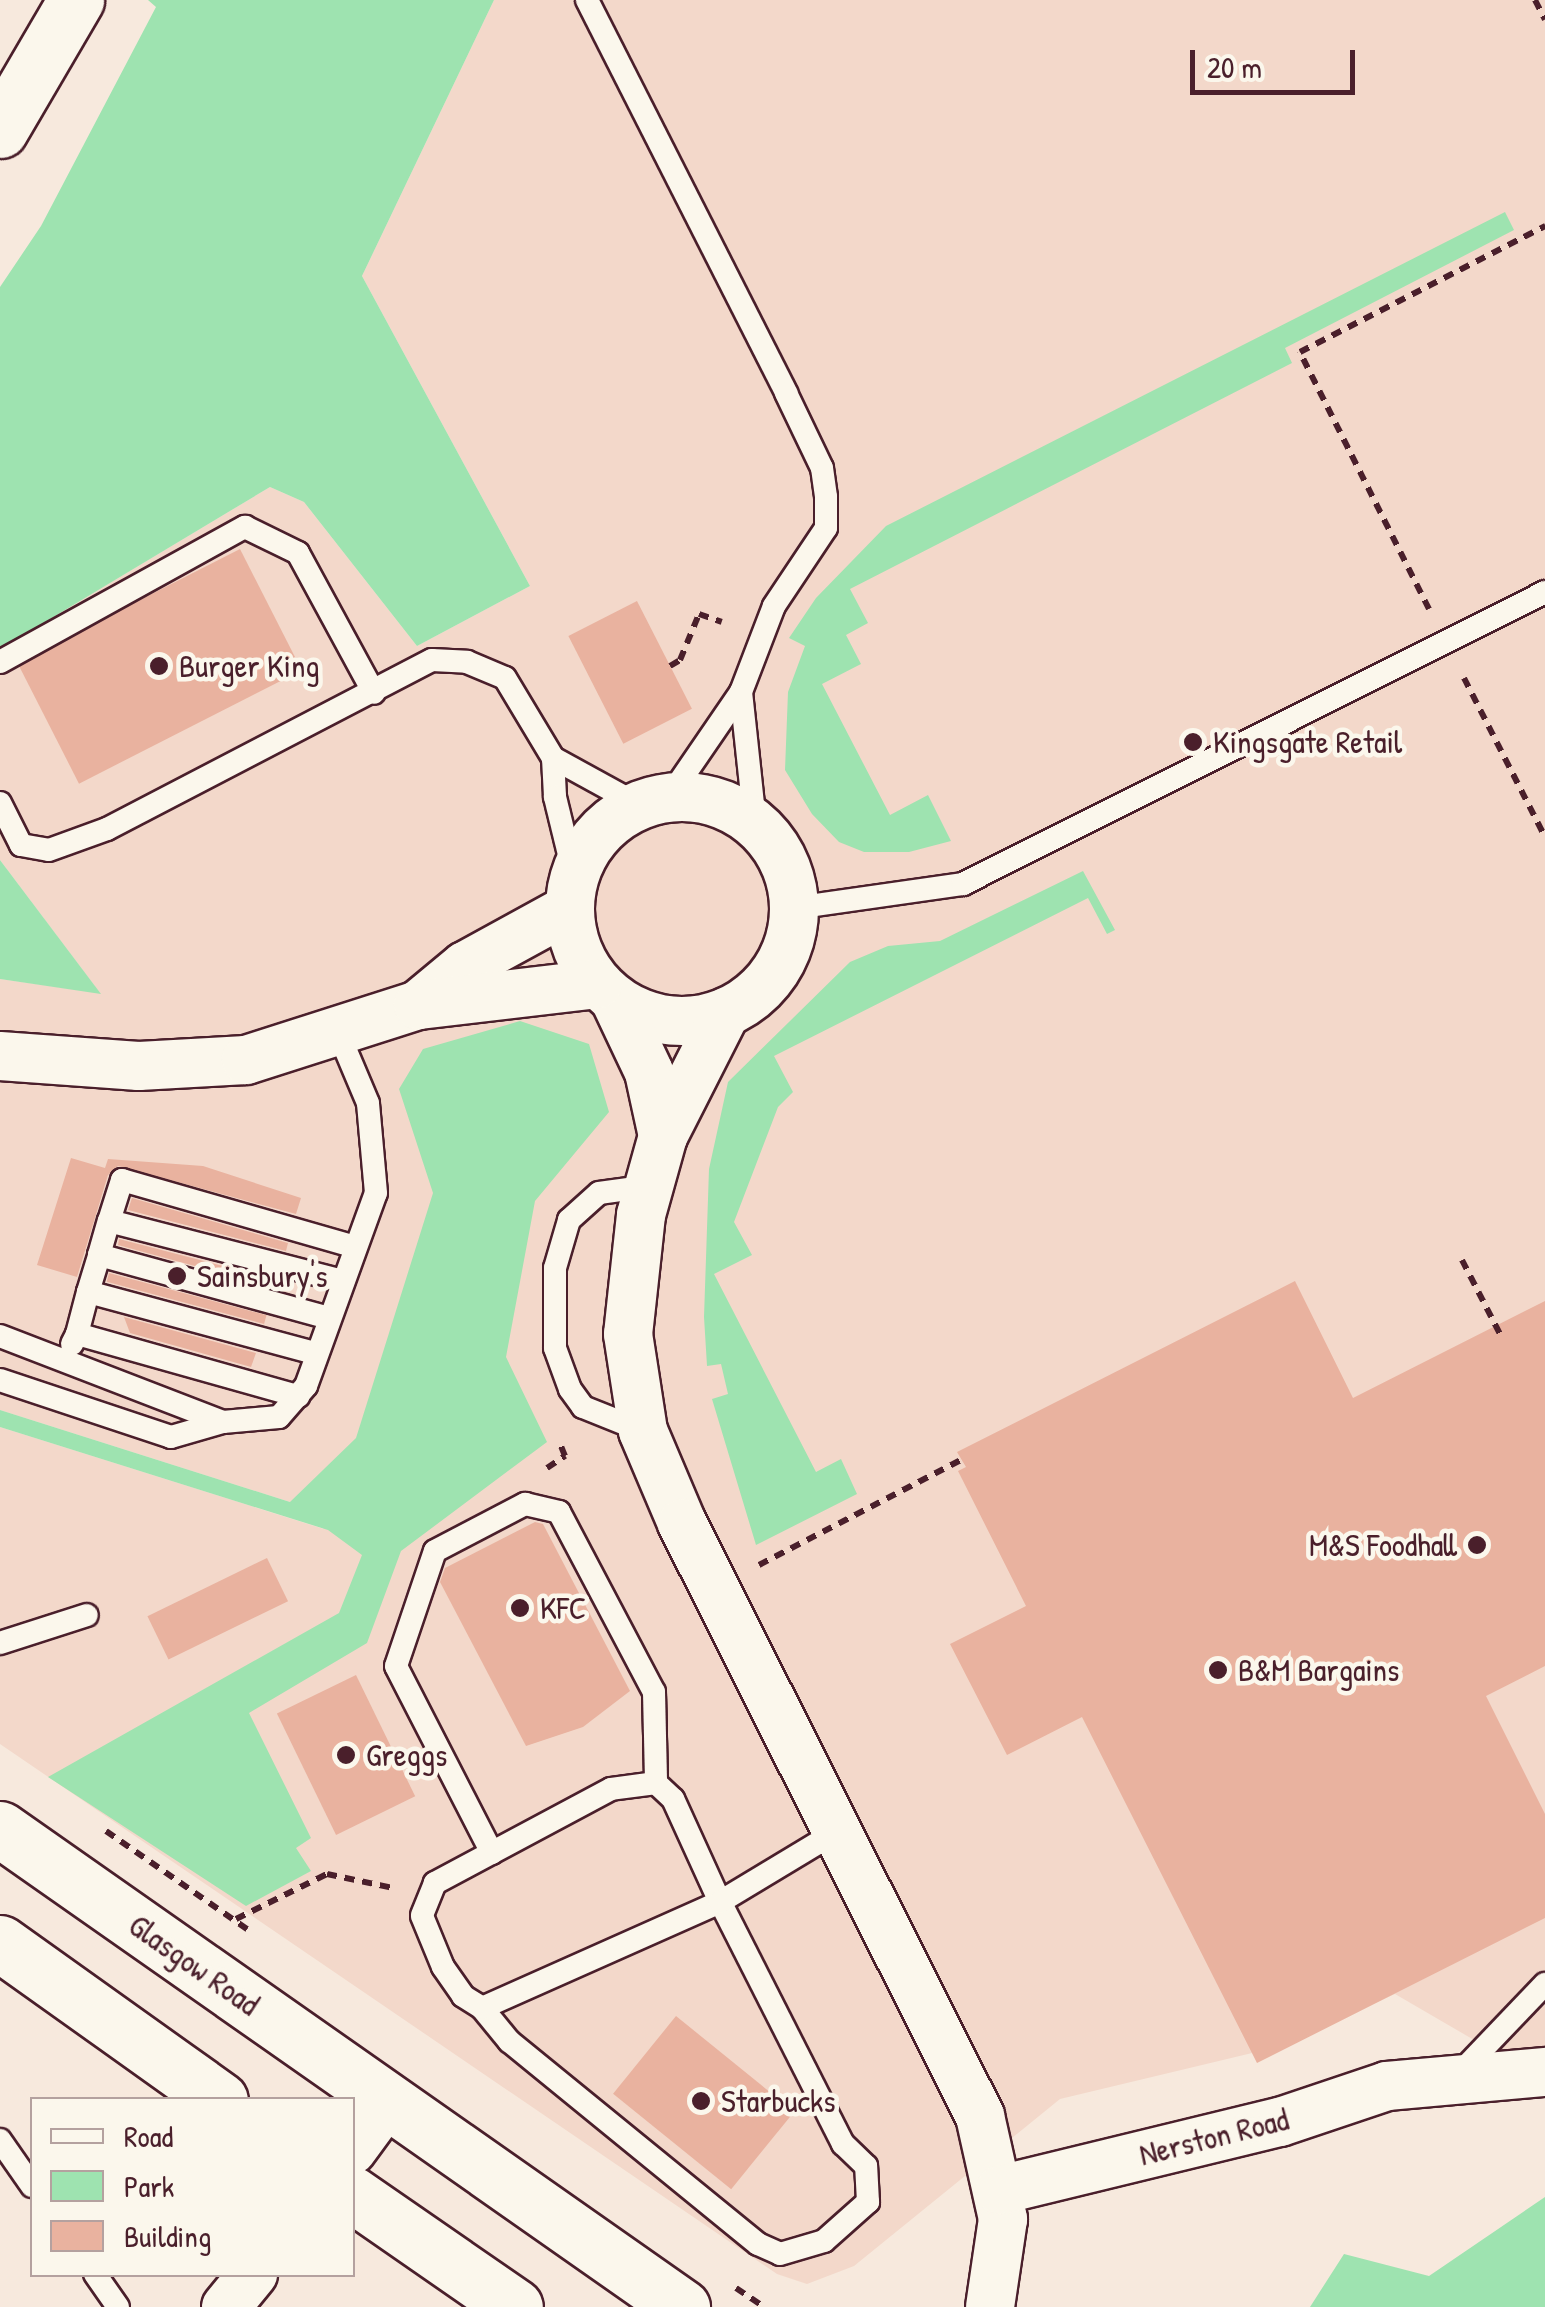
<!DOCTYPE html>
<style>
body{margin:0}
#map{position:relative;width:1545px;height:2307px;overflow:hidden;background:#f7e9dd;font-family:"Patrick Hand",sans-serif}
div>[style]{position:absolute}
.built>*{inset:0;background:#f3d8ca}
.green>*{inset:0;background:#9ee3b0}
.building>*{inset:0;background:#e9b29f;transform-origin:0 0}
.path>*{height:6px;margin-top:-3px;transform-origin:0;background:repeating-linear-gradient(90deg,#4a1f2b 0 10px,transparent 0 18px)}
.roads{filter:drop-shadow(2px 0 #4a1f2b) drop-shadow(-2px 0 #4a1f2b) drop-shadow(0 2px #4a1f2b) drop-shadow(0 -2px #4a1f2b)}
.lane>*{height:22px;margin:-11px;padding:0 11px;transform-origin:11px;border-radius:11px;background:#fbf7ec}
.street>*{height:48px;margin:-24px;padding:0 24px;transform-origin:24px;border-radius:24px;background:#fbf7ec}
.street>.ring{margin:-24px;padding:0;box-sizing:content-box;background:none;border:48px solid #fbf7ec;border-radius:50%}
.secondary>*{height:55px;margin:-27.5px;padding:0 27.5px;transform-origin:27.5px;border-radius:27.5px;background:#fbf7ec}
.primary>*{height:55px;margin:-27.5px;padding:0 27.5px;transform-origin:27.5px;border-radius:27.5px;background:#fbf7ec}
.dots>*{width:28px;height:28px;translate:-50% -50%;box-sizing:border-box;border:5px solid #fbf7ec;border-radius:50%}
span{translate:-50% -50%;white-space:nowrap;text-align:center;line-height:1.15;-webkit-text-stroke:9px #fbf7ec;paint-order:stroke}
.poi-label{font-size:32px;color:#4a1f2b}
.left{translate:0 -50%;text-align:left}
.right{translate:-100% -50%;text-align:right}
.street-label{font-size:32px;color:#4a1f2b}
.legend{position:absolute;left:30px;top:2097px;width:325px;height:180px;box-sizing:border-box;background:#fbf7ec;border:2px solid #b4a19f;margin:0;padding:12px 18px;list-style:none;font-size:30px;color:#4a1f2b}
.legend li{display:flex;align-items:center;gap:20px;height:50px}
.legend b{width:50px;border:2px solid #b4a19f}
.scale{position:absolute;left:1190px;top:50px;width:165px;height:45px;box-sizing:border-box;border:5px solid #4a1f2b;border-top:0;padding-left:12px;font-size:30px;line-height:35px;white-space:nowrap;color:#4a1f2b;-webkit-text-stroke:8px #fbf7ec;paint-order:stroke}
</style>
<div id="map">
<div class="built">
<i style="clip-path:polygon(494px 0,1545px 0,1545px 2053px,1505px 2058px,1395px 1994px,1277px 2047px,1060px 2099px,854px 2266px,807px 2284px,777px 2274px,0 1744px,0 1427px,324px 1529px,290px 1502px,0 1410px,0 979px,100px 993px,0 860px,0 649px,270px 487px,304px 502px,417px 646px,530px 586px,362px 276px)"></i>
</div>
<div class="green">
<i style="clip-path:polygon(148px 0,494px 0,362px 276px,530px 586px,417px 646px,304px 502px,270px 487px,0 649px,0 287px,41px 226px,156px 7px)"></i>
<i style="clip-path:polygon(1505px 212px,1514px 230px,1285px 348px,1292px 363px,850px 589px,868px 623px,846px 635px,861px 664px,822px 684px,890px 815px,928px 795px,951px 841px,909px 852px,864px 852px,839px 842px,812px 814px,785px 770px,788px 692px,805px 646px,789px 638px,816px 598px,886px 526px)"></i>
<i style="clip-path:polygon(0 860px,101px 994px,0 979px)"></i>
<i style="clip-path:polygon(1083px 871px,1115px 930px,1107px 934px,1088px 898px,774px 1056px,793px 1092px,778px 1107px,734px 1222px,752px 1255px,714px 1274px,816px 1472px,841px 1459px,857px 1494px,756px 1545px,712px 1399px,728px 1394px,721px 1364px,707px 1366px,704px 1317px,709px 1169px,728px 1082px,850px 962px,888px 946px,940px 941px)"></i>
<i style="clip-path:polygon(520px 1021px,589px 1044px,609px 1112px,535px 1201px,506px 1357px,547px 1442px,401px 1551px,367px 1643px,249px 1713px,311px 1838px,296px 1848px,311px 1871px,246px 1906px,48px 1777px,339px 1613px,362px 1555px,328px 1530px,0 1427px,0 1410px,290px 1502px,356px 1438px,433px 1193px,399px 1089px,423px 1049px)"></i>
<i style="clip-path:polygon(1545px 2197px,1545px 2307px,1310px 2307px,1344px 2254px,1429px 2276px)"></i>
</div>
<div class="building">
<i style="left:240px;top:549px;width:136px;height:250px;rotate:63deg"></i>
<i style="left:637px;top:601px;width:121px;height:77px;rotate:63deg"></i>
<i style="clip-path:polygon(71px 1158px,105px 1168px,108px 1159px,203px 1166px,301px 1198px,296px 1214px,118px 1166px,108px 1175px,77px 1277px,37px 1265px)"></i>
<i style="clip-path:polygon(132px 1198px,288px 1243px,286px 1251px,128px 1210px)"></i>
<i style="clip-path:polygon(119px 1239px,277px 1280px,275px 1288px,118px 1245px)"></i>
<i style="left:109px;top:1273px;width:163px;height:9px;rotate:15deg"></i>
<i style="clip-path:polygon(1295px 1281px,1353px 1398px,1545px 1301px,1545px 1666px,1486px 1696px,1545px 1814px,1545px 1918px,1257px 2063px,1082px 1717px,1007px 1755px,950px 1644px,1026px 1606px,958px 1471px,966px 1467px,957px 1452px)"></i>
<i style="clip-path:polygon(124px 1317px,256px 1353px,251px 1367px,130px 1333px)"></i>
<i style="clip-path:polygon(535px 1522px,543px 1524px,630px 1691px,583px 1727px,526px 1746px,440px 1582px,445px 1568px)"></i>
<i style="left:267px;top:1558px;width:48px;height:133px;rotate:64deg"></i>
<i style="left:356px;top:1675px;width:135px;height:88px;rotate:64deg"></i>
<i style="left:676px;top:2016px;width:152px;height:100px;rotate:39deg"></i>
</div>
<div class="path">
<i style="left:1535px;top:0;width:22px;rotate:63deg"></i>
<i style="left:1429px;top:609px;width:288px;rotate:-116.7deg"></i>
<i style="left:1300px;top:352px;width:276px;rotate:-27.2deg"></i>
<i style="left:670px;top:666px;width:12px;rotate:-31deg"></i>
<i style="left:680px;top:660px;width:50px;rotate:-67.6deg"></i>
<i style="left:699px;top:614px;width:24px;rotate:19deg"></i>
<i style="left:1464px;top:678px;width:178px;rotate:63deg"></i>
<i style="left:1462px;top:1260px;width:85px;rotate:62.8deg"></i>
<i style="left:547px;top:1468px;width:22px;rotate:-34deg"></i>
<i style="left:565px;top:1456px;width:16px;rotate:-112deg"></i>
<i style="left:759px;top:1565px;width:228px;rotate:-27.5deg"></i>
<i style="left:106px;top:1831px;width:172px;rotate:34.8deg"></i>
<i style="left:236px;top:1919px;width:102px;rotate:-26.3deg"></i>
<i style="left:327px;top:1874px;width:67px;rotate:12deg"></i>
<i style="left:736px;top:2288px;width:34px;rotate:34deg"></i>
</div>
<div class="roads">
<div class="lane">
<i style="left:587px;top:0;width:441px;rotate:63.1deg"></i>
<i style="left:786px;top:393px;width:83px;rotate:64.4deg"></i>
<i style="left:822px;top:468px;width:29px;rotate:82deg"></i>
<i style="left:826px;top:497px;width:31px;rotate:90deg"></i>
<i style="left:826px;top:528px;width:94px;rotate:123.7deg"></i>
<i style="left:774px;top:606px;width:92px;rotate:111deg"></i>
<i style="left:741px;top:692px;width:127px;rotate:124.4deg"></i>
<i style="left:0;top:662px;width:280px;rotate:-28.9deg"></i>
<i style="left:245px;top:527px;width:59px;rotate:26.1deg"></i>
<i style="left:298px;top:553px;width:159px;rotate:61.5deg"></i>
<i style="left:741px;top:692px;width:133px;rotate:83.9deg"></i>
<i style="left:553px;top:758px;width:98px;rotate:28.7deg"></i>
<i style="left:0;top:803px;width:47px;rotate:63.4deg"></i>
<i style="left:21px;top:845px;width:28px;rotate:10deg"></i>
<i style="left:49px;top:850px;width:62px;rotate:-19.9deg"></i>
<i style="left:107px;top:829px;width:366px;rotate:-27.5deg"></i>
<i style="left:432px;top:660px;width:35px;rotate:3deg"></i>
<i style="left:467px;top:662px;width:41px;rotate:22.8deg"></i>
<i style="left:505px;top:678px;width:93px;rotate:59deg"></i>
<i style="left:553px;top:758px;width:39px;rotate:87deg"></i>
<i style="left:555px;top:797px;width:80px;rotate:76.3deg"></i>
<i style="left:794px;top:908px;width:171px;rotate:-8.1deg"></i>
<i style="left:963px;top:884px;width:651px;rotate:-26.64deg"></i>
<i style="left:109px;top:1221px;width:43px;rotate:-72.4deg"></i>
<i style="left:122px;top:1180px;width:243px;rotate:16deg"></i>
<i style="left:99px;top:1255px;width:35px;rotate:-74deg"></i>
<i style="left:109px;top:1221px;width:242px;rotate:14.4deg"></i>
<i style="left:88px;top:1292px;width:39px;rotate:-73deg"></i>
<i style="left:99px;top:1255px;width:238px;rotate:15.3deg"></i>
<i style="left:77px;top:1334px;width:43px;rotate:-75.3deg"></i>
<i style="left:88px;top:1292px;width:237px;rotate:15.1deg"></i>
<i style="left:0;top:1336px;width:239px;rotate:21.1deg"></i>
<i style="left:223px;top:1422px;width:56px;rotate:-5.1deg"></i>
<i style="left:279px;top:1417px;width:41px;rotate:-48.9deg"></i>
<i style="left:306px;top:1386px;width:205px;rotate:-70.1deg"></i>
<i style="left:376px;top:1193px;width:90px;rotate:-95.1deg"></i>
<i style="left:368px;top:1103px;width:77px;rotate:-112.9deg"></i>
<i style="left:72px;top:1344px;width:11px;rotate:-63deg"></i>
<i style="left:77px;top:1334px;width:230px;rotate:15.7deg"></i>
<i style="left:0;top:1380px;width:180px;rotate:18.4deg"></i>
<i style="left:171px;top:1437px;width:54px;rotate:-16.1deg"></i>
<i style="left:643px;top:1431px;width:65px;rotate:-158.2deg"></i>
<i style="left:583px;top:1407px;width:22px;rotate:-126deg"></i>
<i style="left:570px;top:1389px;width:44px;rotate:-110.1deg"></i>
<i style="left:555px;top:1348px;width:80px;rotate:-90deg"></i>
<i style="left:555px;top:1268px;width:50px;rotate:-73.7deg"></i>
<i style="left:569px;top:1220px;width:40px;rotate:-42deg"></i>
<i style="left:599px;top:1193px;width:50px;rotate:-8deg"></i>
<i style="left:0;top:1643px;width:91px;rotate:-17.8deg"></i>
<i style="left:492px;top:1853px;width:210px;rotate:-117.2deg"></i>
<i style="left:396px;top:1666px;width:121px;rotate:-71.3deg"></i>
<i style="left:435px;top:1551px;width:102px;rotate:-27.6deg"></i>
<i style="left:525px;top:1504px;width:35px;rotate:13deg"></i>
<i style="left:559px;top:1512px;width:204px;rotate:62.2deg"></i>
<i style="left:654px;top:1692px;width:91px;rotate:88.7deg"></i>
<i style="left:482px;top:2008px;width:43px;rotate:50.7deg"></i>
<i style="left:509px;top:2041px;width:321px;rotate:39.2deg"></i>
<i style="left:758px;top:2244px;width:24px;rotate:24deg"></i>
<i style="left:780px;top:2254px;width:46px;rotate:-16.5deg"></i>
<i style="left:824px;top:2241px;width:59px;rotate:-41.6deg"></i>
<i style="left:868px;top:2202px;width:36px;rotate:-93deg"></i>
<i style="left:866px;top:2166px;width:32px;rotate:-136deg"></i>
<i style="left:843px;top:2144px;width:271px;rotate:-116.9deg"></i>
<i style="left:720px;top:1902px;width:113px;rotate:-114.5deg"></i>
<i style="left:673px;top:1799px;width:23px;rotate:-137deg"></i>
<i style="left:656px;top:1783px;width:45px;rotate:172.4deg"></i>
<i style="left:611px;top:1789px;width:200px;rotate:151.9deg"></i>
<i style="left:435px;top:1883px;width:35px;rotate:112deg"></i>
<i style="left:422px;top:1916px;width:55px;rotate:67.6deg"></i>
<i style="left:443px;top:1967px;width:35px;rotate:55deg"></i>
<i style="left:463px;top:1996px;width:22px;rotate:32deg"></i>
<i style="left:482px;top:2008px;width:261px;rotate:-24deg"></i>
<i style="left:720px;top:1902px;width:135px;rotate:-31.1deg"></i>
<i style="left:1458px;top:2075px;width:126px;rotate:-46.3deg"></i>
<i style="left:0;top:2140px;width:56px;rotate:55.2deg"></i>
<i style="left:95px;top:2274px;width:40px;rotate:55.1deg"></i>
</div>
<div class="street">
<i class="ring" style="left:570px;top:797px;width:176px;height:176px"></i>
<i style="left:615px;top:1000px;width:80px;rotate:64.7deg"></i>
<i style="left:649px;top:1072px;width:66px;rotate:77.7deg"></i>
<i style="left:418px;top:1005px;width:61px;rotate:-39.7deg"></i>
<i style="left:465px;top:966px;width:119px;rotate:-28.7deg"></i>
<i style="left:726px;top:1012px;width:139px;rotate:116.9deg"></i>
<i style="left:663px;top:1136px;width:82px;rotate:105.6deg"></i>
<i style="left:641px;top:1215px;width:120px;rotate:96.2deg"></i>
<i style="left:628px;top:1334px;width:98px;rotate:81.2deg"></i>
<i style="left:643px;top:1431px;width:100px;rotate:67deg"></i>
<i style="left:682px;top:1523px;width:664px;rotate:63.32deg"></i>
<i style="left:980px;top:2116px;width:106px;rotate:77.4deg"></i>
<i style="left:1003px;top:2219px;width:89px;rotate:98.4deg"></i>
<i style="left:0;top:1056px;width:139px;rotate:4.1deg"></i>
<i style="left:139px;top:1066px;width:107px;rotate:-3.2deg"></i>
<i style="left:246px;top:1060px;width:181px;rotate:-17.7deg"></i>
<i style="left:418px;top:1005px;width:181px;rotate:-6.7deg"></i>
<i style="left:352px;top:2150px;width:61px;rotate:-53.7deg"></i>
<i style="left:1000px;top:2190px;width:288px;rotate:-13.7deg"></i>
<i style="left:1280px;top:2122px;width:113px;rotate:-18.6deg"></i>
<i style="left:1387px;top:2086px;width:159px;rotate:-5.1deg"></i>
<i style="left:226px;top:2307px;width:43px;rotate:-50.7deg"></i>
</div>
<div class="secondary">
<i style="left:0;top:130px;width:151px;rotate:-59.7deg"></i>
</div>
<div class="primary">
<i style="left:0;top:1829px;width:833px;rotate:35.03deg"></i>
<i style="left:0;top:1943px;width:270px;rotate:35.5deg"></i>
<i style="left:352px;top:2194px;width:198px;rotate:34.7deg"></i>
</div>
</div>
<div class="dots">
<i style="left:159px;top:666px;background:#4a1f2b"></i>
<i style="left:1193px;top:742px;background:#4a1f2b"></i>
<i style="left:177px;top:1276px;background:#4a1f2b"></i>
<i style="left:1477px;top:1545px;background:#4a1f2b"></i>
<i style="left:520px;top:1608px;background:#4a1f2b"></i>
<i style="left:1218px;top:1670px;background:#4a1f2b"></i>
<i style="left:346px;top:1755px;background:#4a1f2b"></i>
<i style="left:701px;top:2101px;background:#4a1f2b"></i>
</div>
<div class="poi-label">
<span class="left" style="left:179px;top:666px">Burger King</span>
<span class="left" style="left:1213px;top:742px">Kingsgate Retail</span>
<span class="left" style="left:197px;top:1276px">Sainsbury's</span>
<span class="right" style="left:1457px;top:1545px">M&amp;S Foodhall</span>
<span class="left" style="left:540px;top:1608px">KFC</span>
<span class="left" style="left:1238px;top:1670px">B&amp;M Bargains</span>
<span class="left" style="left:366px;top:1755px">Greggs</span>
<span class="left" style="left:721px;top:2101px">Starbucks</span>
</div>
<div class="street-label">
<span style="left:194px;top:1965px;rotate:35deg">Glasgow Road</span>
<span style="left:1214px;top:2137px;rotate:-14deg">Nerston Road</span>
</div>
<ul class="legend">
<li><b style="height:12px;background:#fbf7ec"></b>Road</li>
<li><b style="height:28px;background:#9ee3b0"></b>Park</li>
<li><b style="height:28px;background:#e9b29f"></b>Building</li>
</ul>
<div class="scale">20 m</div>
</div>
